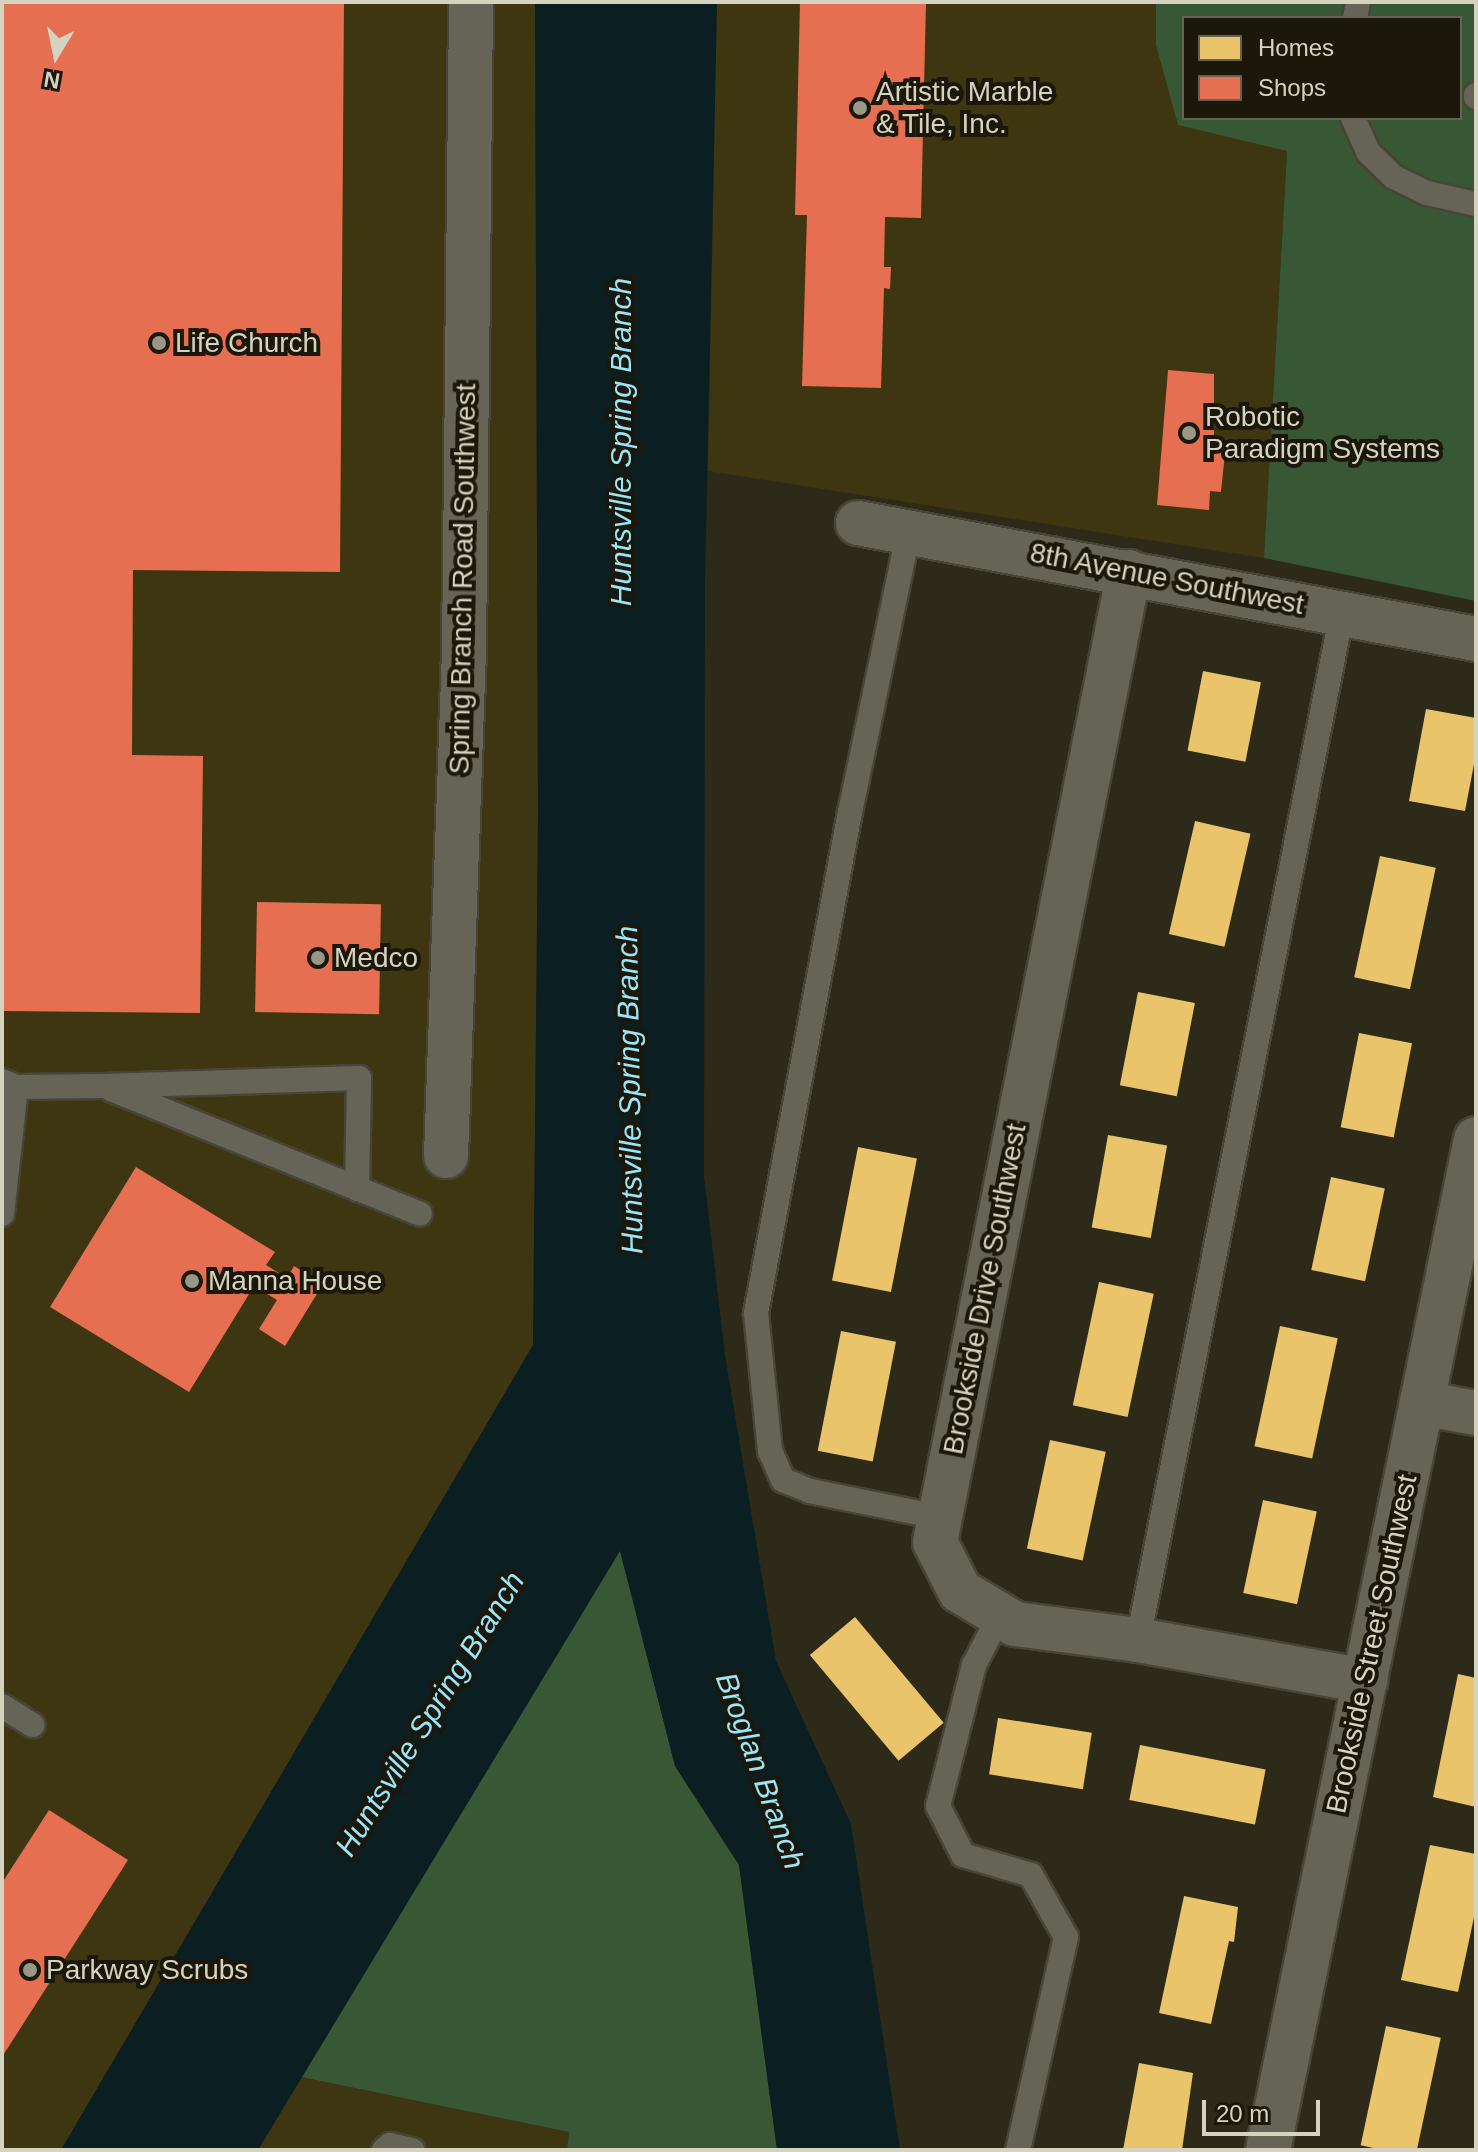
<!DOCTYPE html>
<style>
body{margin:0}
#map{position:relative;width:1478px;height:2152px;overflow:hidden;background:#2e2a19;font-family:Helvetica,sans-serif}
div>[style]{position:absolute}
.built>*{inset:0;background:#3e3610}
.green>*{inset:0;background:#385734}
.water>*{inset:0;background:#0b1f22}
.homes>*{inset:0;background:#e9c46a;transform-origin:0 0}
.shops>*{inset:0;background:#e76f51;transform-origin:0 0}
.roads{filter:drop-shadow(2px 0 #484538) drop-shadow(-2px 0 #484538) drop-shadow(0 2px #484538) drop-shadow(0 -2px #484538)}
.service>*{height:24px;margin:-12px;padding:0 12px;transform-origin:12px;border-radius:12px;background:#666456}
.minor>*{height:44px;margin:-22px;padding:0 22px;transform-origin:22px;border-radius:22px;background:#666456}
.dots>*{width:22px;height:22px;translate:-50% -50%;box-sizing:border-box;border:4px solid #1b180b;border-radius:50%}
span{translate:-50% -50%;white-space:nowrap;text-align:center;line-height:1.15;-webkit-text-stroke:8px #1b180b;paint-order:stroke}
.poi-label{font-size:28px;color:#d6d2c0}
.left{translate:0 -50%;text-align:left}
.street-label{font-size:28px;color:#d6d2c0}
.water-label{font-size:30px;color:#97e6fc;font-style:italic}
.frame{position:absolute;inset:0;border:4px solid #d6d2c0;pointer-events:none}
.legend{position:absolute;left:1182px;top:16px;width:280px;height:104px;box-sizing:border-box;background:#1b180b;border:2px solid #666253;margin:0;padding:10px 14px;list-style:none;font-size:24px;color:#d6d2c0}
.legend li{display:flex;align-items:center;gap:16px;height:40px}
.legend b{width:40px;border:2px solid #666253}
.north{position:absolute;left:16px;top:16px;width:80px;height:80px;-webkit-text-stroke:6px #1b180b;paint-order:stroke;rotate:190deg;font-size:22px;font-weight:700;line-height:32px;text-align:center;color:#d6d2c0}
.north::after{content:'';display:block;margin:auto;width:28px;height:36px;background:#d6d2c0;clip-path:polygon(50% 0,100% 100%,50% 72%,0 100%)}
.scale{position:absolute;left:1202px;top:2100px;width:118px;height:36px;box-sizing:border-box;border:4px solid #d6d2c0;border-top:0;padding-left:10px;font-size:24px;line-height:28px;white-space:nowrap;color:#d6d2c0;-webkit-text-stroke:6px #1b180b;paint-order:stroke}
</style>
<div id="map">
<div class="built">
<i style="clip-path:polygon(2px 2px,535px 2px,538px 813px,533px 1345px,61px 2150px,2px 2150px)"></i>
<i style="clip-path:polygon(717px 2px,1156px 2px,1156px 45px,1178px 125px,1287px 150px,1264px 558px,708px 471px)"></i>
<i style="clip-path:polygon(301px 2077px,569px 2132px,567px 2150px,258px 2150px)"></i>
</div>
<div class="green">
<i style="clip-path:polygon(evenodd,1156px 2px,1476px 2px,1476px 601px,1264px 558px,1287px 151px,1178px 125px,1156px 45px,1156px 2px,1184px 18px,1460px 18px,1460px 118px,1184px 118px,1184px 18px)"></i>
<i style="clip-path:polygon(620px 1550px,675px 1766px,739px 1865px,777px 2150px,567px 2150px,569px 2132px,301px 2077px)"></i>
</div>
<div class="water">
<i style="clip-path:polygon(535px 2px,717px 2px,705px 582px,704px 1176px,725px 1355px,776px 1661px,851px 1824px,900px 2150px,777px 2150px,739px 1865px,675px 1766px,620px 1551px,258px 2150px,61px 2150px,533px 1345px,538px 813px)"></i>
</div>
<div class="homes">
<i style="left:1203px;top:671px;width:59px;height:81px;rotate:11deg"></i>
<i style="clip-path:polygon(1426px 709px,1476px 718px,1476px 754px,1465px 811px,1409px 801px)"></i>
<i style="left:1195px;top:821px;width:57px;height:116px;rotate:13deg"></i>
<i style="left:1380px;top:856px;width:57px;height:124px;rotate:12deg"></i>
<i style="left:1138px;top:992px;width:58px;height:95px;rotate:11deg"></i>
<i style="left:1359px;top:1033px;width:54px;height:96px;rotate:11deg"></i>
<i style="left:1108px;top:1135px;width:60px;height:94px;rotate:10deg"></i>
<i style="left:858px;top:1147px;width:60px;height:136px;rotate:11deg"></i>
<i style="left:1331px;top:1177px;width:55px;height:95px;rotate:12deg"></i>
<i style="left:1099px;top:1282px;width:56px;height:126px;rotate:12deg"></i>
<i style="left:1280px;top:1326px;width:59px;height:123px;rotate:12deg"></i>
<i style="left:841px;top:1331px;width:56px;height:122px;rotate:11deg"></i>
<i style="left:1050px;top:1440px;width:57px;height:111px;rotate:12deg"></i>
<i style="left:1263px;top:1500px;width:55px;height:95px;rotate:12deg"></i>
<i style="left:855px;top:1617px;width:138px;height:59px;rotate:50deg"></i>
<i style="clip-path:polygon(1458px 1674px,1476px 1678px,1476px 1807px,1433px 1797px)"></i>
<i style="left:998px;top:1718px;width:95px;height:57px;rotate:9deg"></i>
<i style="left:1140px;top:1745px;width:128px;height:56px;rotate:11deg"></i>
<i style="clip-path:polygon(1430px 1845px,1476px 1854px,1476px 1908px,1458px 1992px,1401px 1980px)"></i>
<i style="clip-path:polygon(1184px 1896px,1238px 1907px,1234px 1942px,1229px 1941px,1211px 2024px,1159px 2013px)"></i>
<i style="left:1386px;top:2026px;width:56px;height:122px;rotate:12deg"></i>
<i style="clip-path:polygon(1139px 2063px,1193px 2073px,1182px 2150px,1123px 2150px)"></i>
</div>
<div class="shops">
<i style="clip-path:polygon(2px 2px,344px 2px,340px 572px,133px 570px,132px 755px,203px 756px,200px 1013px,2px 1011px)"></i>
<i style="clip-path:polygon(800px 2px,926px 2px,921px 218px,885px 217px,884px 267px,891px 267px,890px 289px,884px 288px,881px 388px,802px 386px,807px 215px,795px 215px)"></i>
<i style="clip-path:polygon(1168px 370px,1214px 374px,1214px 451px,1225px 453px,1221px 492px,1210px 491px,1209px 510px,1157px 505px)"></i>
<i style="left:257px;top:902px;width:124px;height:110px;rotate:1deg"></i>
<i style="clip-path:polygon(136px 1167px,275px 1252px,266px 1265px,287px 1278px,294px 1266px,323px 1284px,285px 1346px,259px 1329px,277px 1300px,254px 1286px,189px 1392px,50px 1307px)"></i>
<i style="clip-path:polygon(49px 1810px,128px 1860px,2px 2057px,2px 1883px)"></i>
</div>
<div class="roads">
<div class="service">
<i style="left:1355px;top:18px;width:16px;rotate:-79deg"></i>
<i style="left:1476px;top:95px;width:2px;rotate:90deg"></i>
<i style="left:1353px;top:118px;width:37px;rotate:66deg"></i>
<i style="left:1368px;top:152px;width:36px;rotate:44deg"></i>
<i style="left:1394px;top:177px;width:37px;rotate:26deg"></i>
<i style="left:1427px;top:193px;width:50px;rotate:12.7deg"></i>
<i style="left:909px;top:530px;width:288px;rotate:101.8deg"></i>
<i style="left:850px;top:812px;width:510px;rotate:100.63deg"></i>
<i style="left:756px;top:1313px;width:139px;rotate:84.2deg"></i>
<i style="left:770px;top:1451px;width:32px;rotate:66deg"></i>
<i style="left:783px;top:1480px;width:29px;rotate:22deg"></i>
<i style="left:810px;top:1491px;width:132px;rotate:11.4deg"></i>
<i style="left:2px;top:1081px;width:15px;rotate:23deg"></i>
<i style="left:16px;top:1087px;width:87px;rotate:-0.7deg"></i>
<i style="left:103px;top:1086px;width:256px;rotate:-1.8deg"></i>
<i style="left:359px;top:1078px;width:111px;rotate:91deg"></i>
<i style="left:111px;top:1089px;width:333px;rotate:22deg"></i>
<i style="left:2px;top:1214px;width:128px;rotate:-83.7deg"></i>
<i style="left:1000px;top:1615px;width:56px;rotate:117.5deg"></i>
<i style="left:974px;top:1665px;width:146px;rotate:104.3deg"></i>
<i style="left:938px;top:1806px;width:55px;rotate:63deg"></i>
<i style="left:963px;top:1855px;width:71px;rotate:16.4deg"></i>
<i style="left:1031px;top:1875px;width:71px;rotate:60.6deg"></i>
<i style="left:1066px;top:1937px;width:218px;rotate:102.7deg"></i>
<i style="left:1138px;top:1640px;width:1047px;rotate:-78.77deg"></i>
<i style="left:2px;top:1706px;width:36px;rotate:32deg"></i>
<i style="left:384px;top:2150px;width:8px;rotate:-40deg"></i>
<i style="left:390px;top:2145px;width:23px;rotate:13deg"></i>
</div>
<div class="minor">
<i style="left:858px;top:523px;width:629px;rotate:10.63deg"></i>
<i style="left:1129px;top:572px;width:989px;rotate:101.31deg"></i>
<i style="left:935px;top:1542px;width:55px;rotate:63deg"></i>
<i style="left:960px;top:1591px;width:64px;rotate:31deg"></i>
<i style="left:1015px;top:1624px;width:124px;rotate:7.4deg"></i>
<i style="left:1138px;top:1640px;width:231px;rotate:10.2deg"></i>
<i style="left:446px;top:1156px;width:505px;rotate:-87.96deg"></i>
<i style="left:464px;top:651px;width:649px;rotate:-89.38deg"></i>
<i style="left:1422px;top:1403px;width:55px;rotate:10.5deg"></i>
<i style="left:1268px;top:2150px;width:1032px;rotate:-78.37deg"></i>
</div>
</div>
<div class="dots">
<i style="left:860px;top:108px;background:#9b9786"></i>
<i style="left:159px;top:343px;background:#9b9786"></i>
<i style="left:1189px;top:433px;background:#9b9786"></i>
<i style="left:318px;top:958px;background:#9b9786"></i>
<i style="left:192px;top:1281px;background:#9b9786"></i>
<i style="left:30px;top:1970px;background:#9b9786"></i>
</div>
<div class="poi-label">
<span class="left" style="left:876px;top:108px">Artistic Marble<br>&amp; Tile, Inc.</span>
<span class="left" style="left:175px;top:343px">Life Church</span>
<span class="left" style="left:1205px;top:433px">Robotic<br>Paradigm Systems</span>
<span class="left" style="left:334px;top:958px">Medco</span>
<span class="left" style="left:208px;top:1281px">Manna House</span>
<span class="left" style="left:46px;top:1970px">Parkway Scrubs</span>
</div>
<div class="street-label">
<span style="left:463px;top:579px;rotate:-89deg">Spring Branch Road Southwest</span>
<span style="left:1167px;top:579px;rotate:11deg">8th Avenue Southwest</span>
<span style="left:985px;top:1289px;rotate:-79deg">Brookside Drive Southwest</span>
<span style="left:1372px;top:1644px;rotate:-78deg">Brookside Street Southwest</span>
</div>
<div class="water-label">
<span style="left:621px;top:442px;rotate:-90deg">Huntsville Spring Branch</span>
<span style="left:630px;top:1090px;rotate:-91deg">Huntsville Spring Branch</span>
<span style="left:430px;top:1714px;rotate:-58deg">Huntsville Spring Branch</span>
<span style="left:760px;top:1771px;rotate:70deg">Broglan Branch</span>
</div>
<div class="frame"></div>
<ul class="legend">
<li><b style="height:22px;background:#e9c46a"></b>Homes</li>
<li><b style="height:22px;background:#e76f51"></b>Shops</li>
</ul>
<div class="north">N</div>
<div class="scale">20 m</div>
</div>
